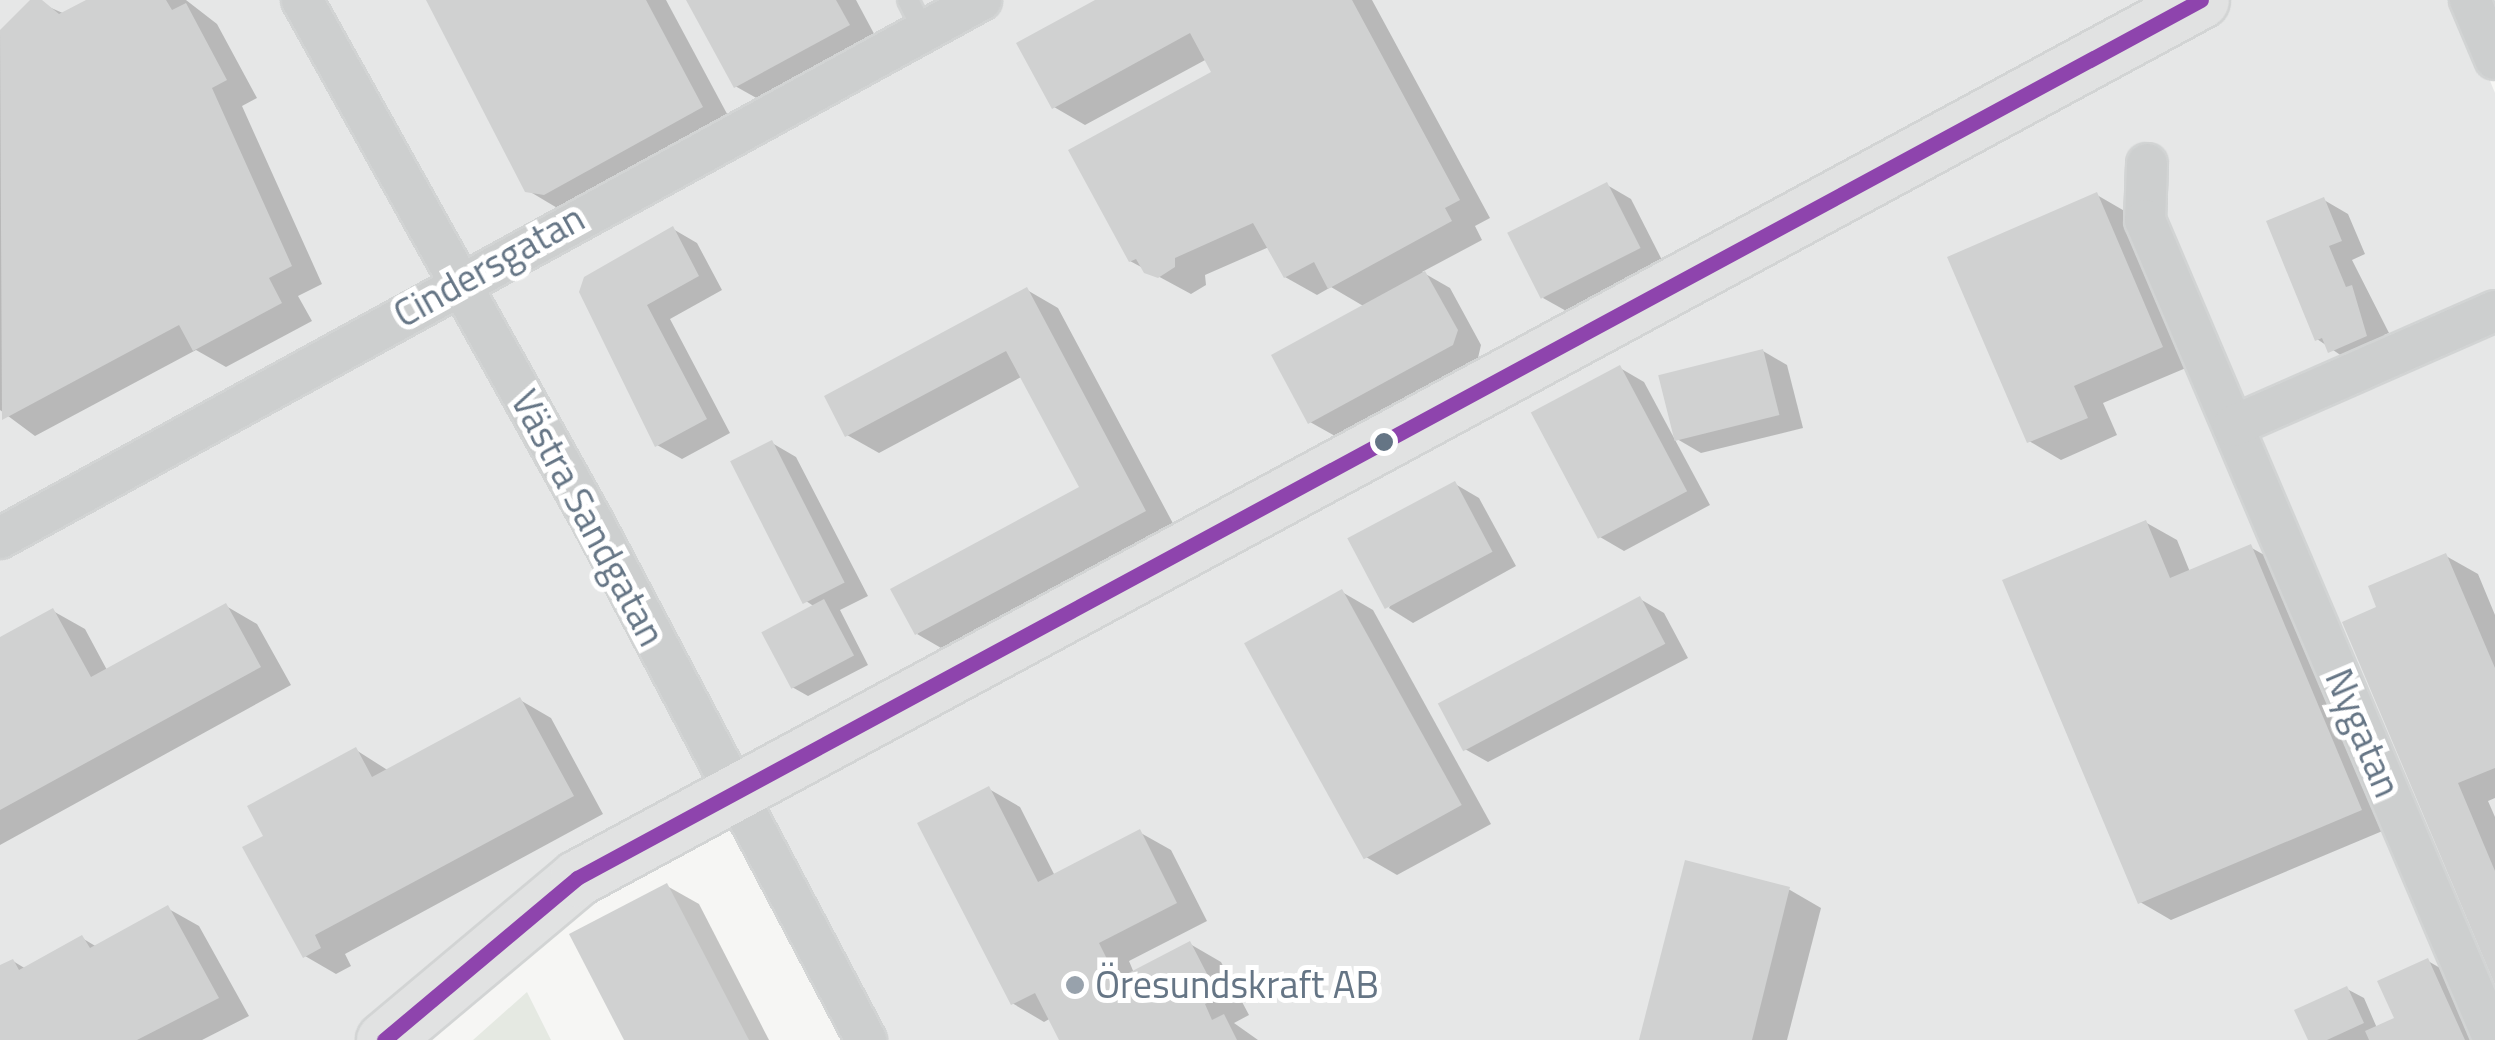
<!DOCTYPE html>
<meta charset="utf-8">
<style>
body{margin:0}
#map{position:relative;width:2495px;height:1040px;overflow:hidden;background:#f6f6f4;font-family:"Titillium Web",sans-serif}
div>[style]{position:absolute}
.built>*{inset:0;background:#e6e7e7}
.green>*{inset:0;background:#e5e9e2}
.shadow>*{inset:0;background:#0003}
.building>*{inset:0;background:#d0d1d1;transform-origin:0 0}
.roads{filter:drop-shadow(2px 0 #d2d4d4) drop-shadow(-2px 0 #d2d4d4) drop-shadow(0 2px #d2d4d4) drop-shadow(0 -2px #d2d4d4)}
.lane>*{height:20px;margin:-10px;padding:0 10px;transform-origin:10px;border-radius:10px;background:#cdcfcf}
.street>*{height:40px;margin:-20px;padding:0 20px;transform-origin:20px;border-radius:20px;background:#cdcfcf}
.secondary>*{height:55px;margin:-27.5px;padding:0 27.5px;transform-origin:27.5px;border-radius:27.5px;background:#e1e2e2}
.bus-1>*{height:15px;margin:-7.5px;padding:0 7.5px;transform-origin:7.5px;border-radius:7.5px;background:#8e44ad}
.dots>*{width:28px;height:28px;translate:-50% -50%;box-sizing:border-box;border:5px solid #fff;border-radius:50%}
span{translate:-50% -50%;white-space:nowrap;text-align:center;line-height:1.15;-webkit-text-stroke:10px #fff;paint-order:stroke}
.street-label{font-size:38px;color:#657585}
.poi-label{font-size:38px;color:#657585}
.left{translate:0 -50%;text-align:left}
</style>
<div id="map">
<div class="built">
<i style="clip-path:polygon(0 0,2457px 0,2495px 93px,2495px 1040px,877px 1040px,738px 780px,366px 1040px,0 1040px)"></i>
</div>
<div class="green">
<i style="clip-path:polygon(527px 992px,551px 1040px,473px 1040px)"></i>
</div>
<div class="shadow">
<i style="clip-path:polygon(33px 0,65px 14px,91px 0,186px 0,217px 24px,257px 98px,242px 106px,322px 284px,298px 296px,312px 321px,226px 367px,196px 350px,35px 436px,0 410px,0 35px)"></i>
<i style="clip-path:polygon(429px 0,666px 0,733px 125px,559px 209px,527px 190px)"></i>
<i style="clip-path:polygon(689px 0,856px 0,879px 43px,767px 104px,735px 86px)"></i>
<i style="clip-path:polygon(1101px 0,1372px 0,1490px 218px,1475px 226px,1482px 240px,1422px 272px,1450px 288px,1481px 345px,1478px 358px,1335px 436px,1310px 422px,1365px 307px,1331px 287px,1317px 295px,1285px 277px,1269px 247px,1205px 275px,1206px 285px,1191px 294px,1130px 261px,1214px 73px,1207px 59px,1085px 125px,1054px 107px)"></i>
<i style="clip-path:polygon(1607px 185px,1631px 199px,1663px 262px,1568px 312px,1543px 298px)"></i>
<i style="clip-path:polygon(2097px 195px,2128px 213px,2193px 365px,2103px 403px,2117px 435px,2061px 460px,2029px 441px)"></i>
<i style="clip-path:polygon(2324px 200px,2348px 214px,2365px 254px,2352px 260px,2389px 333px,2384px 335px,2390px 350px,2355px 365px,2317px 339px)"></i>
<i style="clip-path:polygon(673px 229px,697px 243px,722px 290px,670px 319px,730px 433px,682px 459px,657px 445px,582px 292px)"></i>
<i style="clip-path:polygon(1027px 290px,1058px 308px,1176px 529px,948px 652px,917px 634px,1083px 488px,1023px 376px,879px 453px,847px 435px)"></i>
<i style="clip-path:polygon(1763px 351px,1787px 365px,1803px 428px,1701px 453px,1677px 439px)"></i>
<i style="clip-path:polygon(1620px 368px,1644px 382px,1710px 505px,1624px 551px,1600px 537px)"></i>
<i style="clip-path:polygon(772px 443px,796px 457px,868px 596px,840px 610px,868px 665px,808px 696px,792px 687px,815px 607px,806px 601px)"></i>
<i style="clip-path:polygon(1455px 484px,1479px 498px,1516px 566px,1413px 623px,1389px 608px)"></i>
<i style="clip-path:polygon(2145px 522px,2177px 540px,2190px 572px,2250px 547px,2282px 565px,2392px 827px,2171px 920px,2140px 902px)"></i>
<i style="clip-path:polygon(2446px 556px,2478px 574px,2495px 615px,2495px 798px,2488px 801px,2495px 817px,2495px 979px,2380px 609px)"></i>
<i style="clip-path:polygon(1342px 592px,1373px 610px,1491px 824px,1397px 875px,1366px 857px)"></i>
<i style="clip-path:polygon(1640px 599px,1664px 613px,1688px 658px,1488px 762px,1463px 748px)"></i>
<i style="clip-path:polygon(226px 606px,257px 624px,291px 685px,0 845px,0 640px,53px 611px,85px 629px,107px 670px)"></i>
<i style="clip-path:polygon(520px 700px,551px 718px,603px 814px,345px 954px,351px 966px,336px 974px,305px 956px,266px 837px,356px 750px,389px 771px)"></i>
<i style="clip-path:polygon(989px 789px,1020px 807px,1055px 876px,1139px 832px,1171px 850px,1207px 921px,1129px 961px,1134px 973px,1190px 944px,1221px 962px,1249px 1015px,1234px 1023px,1258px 1040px,1062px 1040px,1051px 1018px,1044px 1022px,1012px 1003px)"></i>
<i style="clip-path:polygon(1687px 864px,1790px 890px,1821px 908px,1787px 1040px,1642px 1040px)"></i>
<i style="clip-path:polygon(667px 886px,699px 904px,769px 1040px,627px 1040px)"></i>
<i style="clip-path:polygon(167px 908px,199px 926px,249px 1016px,202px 1040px,0 1040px,0 968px,13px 961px,26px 969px,82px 938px,97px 947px)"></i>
<i style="clip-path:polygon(2428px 961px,2459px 979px,2487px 1040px,2311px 1040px,2347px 989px,2364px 998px,2377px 1028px,2397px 1019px)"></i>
</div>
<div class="building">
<i style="clip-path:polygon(30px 0,42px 0,59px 14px,86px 0,166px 0,172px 10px,186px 3px,227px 80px,212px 88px,292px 266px,269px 278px,282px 303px,193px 351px,179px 325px,2px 420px,0 30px)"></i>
<i style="clip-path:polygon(426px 0,646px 0,703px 107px,544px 195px,525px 192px)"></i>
<i style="clip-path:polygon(686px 0,836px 0,850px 25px,734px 88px)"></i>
<i style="clip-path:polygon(1095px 0,1352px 0,1460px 200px,1445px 208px,1452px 221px,1328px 289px,1314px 262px,1284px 278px,1253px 223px,1175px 258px,1175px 267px,1158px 278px,1144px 273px,1136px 259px,1129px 262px,1068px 150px,1211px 72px,1190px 33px,1052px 109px,1016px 43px)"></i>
<i style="left:1607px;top:182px;width:74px;height:112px;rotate:63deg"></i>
<i style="clip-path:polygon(2097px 192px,2163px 347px,2074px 386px,2088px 418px,2027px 443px,1947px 257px)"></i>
<i style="clip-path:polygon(2324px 197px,2342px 241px,2329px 246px,2346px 287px,2352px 285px,2367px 336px,2328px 353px,2322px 338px,2315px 341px,2266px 221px)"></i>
<i style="clip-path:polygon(673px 226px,699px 276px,647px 305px,707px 419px,655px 447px,579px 292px,584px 277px)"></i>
<i style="clip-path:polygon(1425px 271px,1458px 330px,1453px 345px,1308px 424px,1271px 355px)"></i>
<i style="clip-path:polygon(1027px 287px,1146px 511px,915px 635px,890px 589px,1079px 487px,1006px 351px,845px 437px,824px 396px)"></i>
<i style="left:1763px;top:349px;width:68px;height:108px;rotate:76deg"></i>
<i style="left:1620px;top:365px;width:143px;height:101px;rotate:62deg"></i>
<i style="left:772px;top:440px;width:160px;height:47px;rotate:63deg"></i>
<i style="left:1455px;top:481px;width:80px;height:122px;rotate:62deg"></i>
<i style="clip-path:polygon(2146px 520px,2170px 578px,2251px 544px,2362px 810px,2138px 904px,2002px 580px)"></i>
<i style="clip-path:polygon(2446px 553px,2495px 668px,2495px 768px,2458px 783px,2495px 871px,2495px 985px,2342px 622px,2376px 607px,2368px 586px)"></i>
<i style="left:1342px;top:589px;width:247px;height:112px;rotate:61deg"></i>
<i style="left:1640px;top:596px;width:54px;height:229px;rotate:62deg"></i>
<i style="left:824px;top:599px;width:64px;height:71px;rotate:62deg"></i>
<i style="clip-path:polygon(226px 603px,261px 667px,0 810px,0 637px,53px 608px,91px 677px)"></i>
<i style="clip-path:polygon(520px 697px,574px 796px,315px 935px,321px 948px,303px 958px,242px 847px,263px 836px,247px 806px,356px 747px,372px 777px)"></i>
<i style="clip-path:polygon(989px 786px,1038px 882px,1140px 829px,1177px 903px,1099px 943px,1117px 979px,1190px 941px,1219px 997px,1205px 1004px,1212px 1020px,1224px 1014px,1237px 1040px,1059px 1040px,1035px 993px,1011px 1005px,917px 823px)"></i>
<i style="clip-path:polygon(1685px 860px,1790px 887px,1752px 1040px,1639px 1040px)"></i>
<i style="clip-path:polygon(667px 883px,749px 1040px,624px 1040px,569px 934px)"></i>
<i style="clip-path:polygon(168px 905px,219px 998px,137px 1040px,0 1040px,0 965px,13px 959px,19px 970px,82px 935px,90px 948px)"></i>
<i style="clip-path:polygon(2428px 958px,2465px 1040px,2369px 1040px,2365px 1031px,2394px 1018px,2377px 981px)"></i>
<i style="clip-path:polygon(2347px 986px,2364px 1023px,2327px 1040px,2308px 1040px,2294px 1010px)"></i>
</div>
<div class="roads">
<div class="lane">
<i style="left:908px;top:0;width:35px;rotate:63deg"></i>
</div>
<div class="street">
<i style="left:302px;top:0;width:598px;rotate:60.86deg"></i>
<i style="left:593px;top:522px;width:586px;rotate:62.21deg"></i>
<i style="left:2470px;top:0;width:64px;rotate:67deg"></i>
<i style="left:2147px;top:164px;width:56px;rotate:92deg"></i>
<i style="left:2145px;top:220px;width:891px;rotate:66.94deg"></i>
<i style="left:2233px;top:426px;width:286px;rotate:-23.7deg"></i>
<i style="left:0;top:538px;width:1119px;rotate:-28.74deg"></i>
</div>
<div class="secondary">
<i style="left:384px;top:1040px;width:252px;rotate:-40deg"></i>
<i style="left:577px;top:878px;width:1846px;rotate:-28.4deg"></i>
</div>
</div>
<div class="bus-1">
<i style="left:384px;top:1040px;width:252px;rotate:-40deg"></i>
<i style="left:577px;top:878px;width:1846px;rotate:-28.4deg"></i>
</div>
<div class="dots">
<i style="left:1384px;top:442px;background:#657585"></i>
<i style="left:1075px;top:985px;background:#98a2ac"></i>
</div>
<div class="street-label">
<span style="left:489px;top:266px;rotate:-29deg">Cindersgatan</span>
<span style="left:588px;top:518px;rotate:62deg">Västra Sandgatan</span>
<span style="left:2363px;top:733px;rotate:67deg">Nygatan</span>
</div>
<div class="poi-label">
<span class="left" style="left:1095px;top:985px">Öresundskraft AB</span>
</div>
</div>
